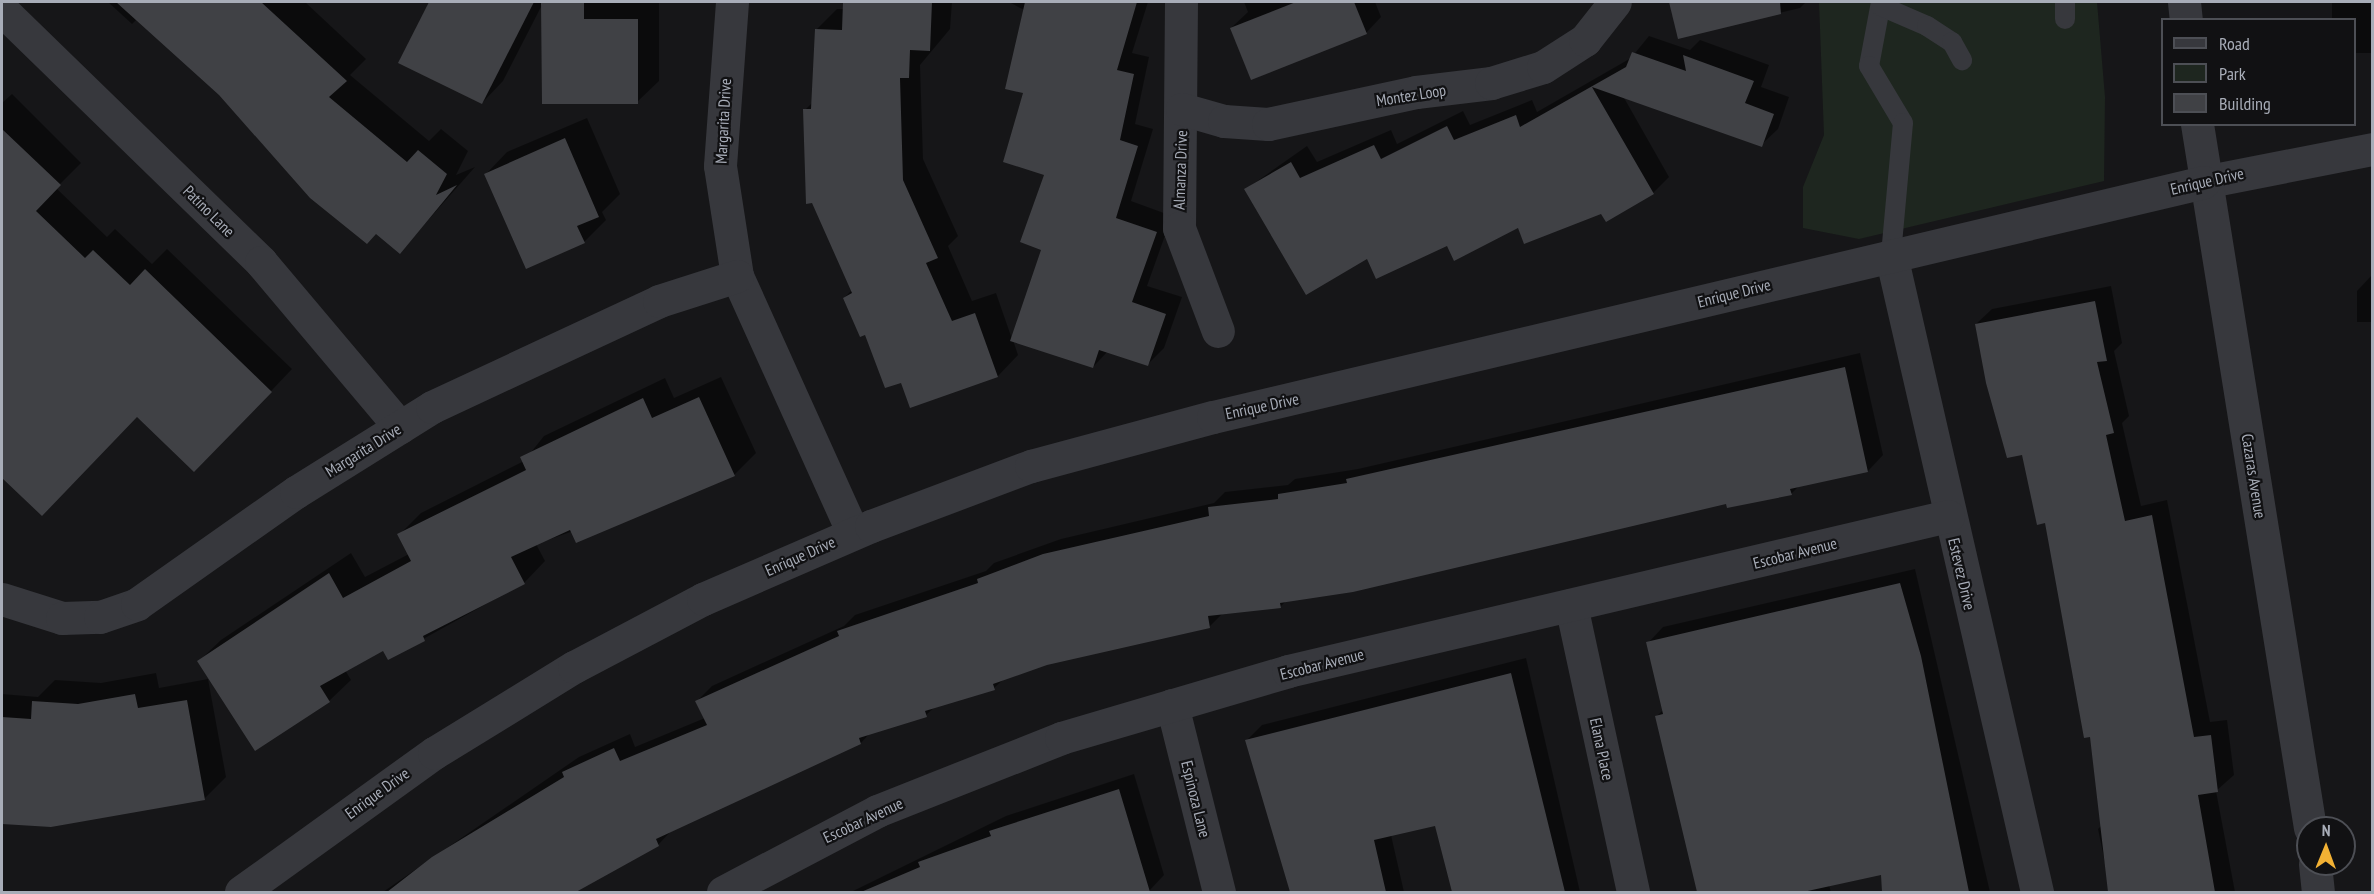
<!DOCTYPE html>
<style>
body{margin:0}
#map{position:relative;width:2374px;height:894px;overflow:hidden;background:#161618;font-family:"PT Sans Narrow",sans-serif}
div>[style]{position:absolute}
.green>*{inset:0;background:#1e261f}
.shadow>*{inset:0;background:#0007}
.building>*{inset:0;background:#404145}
.service>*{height:20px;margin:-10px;padding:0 10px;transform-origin:10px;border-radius:10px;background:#37383d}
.minor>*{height:33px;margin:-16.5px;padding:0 16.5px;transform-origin:16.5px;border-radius:16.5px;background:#37383d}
.tertiary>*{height:33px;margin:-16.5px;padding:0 16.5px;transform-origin:16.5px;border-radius:16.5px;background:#37383d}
span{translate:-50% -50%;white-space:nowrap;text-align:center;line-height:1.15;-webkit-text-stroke:4.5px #111113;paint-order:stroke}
.street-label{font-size:16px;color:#a8adb8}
.frame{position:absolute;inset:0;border:3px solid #a8adb8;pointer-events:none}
.legend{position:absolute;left:2161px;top:18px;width:195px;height:108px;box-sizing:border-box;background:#111113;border:2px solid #4d4f55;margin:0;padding:8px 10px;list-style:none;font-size:18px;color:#a8adb8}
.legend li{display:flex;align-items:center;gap:12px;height:30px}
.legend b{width:30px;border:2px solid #4d4f55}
.north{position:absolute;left:2296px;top:816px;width:60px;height:60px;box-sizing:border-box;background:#111113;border:2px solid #4d4f55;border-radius:50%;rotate:1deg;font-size:16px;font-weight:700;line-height:24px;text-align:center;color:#a8adb8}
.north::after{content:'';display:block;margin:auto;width:21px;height:27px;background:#f2b134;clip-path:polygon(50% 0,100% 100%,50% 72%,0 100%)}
</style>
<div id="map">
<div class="green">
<i style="clip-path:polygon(1819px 2px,2097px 2px,2105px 97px,2104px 181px,1859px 239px,1803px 228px,1803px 187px,1824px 135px)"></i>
</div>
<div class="shadow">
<i style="clip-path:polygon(108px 2px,305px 2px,366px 59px,350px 75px,429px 141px,441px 129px,468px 151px,456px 175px,475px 167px,400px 252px,137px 19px,132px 24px)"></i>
<i style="clip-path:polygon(430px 2px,659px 2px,659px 81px,637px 102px,542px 5px,503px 81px,482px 103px,400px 62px)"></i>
<i style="clip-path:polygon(845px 2px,952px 2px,950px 29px,920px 65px,923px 159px,958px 236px,948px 246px,972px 301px,996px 293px,1012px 339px,1043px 249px,1046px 174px,1025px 92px,1024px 10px,1009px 2px,1148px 2px,1132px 53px,1149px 57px,1135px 124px,1153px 129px,1131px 201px,1172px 216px,1147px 286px,1182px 297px,1164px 348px,1148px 364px,1108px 351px,1093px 367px,1013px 340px,1018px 355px,998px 376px,911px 406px,902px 381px,844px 298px,852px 290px,805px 110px,813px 102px,816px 30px,837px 9px,844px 9px)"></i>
<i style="clip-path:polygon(1244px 2px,1375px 2px,1381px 17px,1366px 33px,1231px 28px,1248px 12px)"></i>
<i style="clip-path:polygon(1671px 2px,1806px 2px,1800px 8px,1680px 37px)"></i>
<i style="clip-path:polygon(2332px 2px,2372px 2px,2372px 53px,2354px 53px,2354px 20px,2332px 20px)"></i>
<i style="clip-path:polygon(1649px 36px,1690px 50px,1700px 40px,1769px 65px,1761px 87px,1789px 97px,1778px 129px,1761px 145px,1623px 96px,1669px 177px,1653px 193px,1602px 212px,1368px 257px,1246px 189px,1307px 146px,1317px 162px,1391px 130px,1397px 144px,1463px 111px,1470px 125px,1532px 100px,1537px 112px,1631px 58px)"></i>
<i style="clip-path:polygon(12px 94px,81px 163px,56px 188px,107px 237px,115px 229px,152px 264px,167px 249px,292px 369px,216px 449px,137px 415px,42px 514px,2px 476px,2px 103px)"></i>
<i style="clip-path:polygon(587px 118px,620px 194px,602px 212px,606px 220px,584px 242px,486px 174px,507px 152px)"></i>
<i style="clip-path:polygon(2372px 275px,2372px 322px,2357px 322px,2357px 291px)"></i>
<i style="clip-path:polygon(2111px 286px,2122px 343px,2114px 351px,2129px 416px,2122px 423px,2141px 506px,2167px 500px,2210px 722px,2227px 720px,2234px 775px,2216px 791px,2235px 892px,2111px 892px,2098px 829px,2103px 824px,2091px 736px,2046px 521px,1976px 324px,1992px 309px)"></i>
<i style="clip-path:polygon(1860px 353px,1883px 455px,1868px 471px,1799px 486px,1791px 494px,1727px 502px,1286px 601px,1280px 607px,1223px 613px,1210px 626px,1047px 663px,1004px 679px,994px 688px,936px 706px,926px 715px,870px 733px,861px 743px,672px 830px,658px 845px,573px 892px,383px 892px,579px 757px,630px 734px,635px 747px,705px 718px,697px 701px,712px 686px,844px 626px,855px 615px,986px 571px,994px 563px,1061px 539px,1214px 503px,1225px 492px,1288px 485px,1295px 479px,1358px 469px)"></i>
<i style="clip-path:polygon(721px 377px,756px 453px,734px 475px,536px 544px,545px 561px,524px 583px,389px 658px,384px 649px,345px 670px,351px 680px,329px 701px,199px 661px,221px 640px,351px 553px,365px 577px,409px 554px,399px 535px,421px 513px,524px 461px,544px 436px,665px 378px,674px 398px)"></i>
<i style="clip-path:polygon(2372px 422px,2372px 621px,2370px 592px)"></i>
<i style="clip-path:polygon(1915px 569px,1990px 892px,1884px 892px,1882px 874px,1829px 885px,1831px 892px,1698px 892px,1656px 717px,1664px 709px,1648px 643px,1663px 627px)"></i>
<i style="clip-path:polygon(1526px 658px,1580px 892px,1454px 892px,1436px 824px,1391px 835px,1404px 892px,1291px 892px,1247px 740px,1262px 725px)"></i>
<i style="clip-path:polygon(156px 673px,159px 688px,208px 679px,226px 777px,204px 799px,51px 826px,2px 822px,2px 694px,38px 697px,55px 680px,101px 683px)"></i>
<i style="clip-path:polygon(1134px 774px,1164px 875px,1149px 891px,851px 892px,1006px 816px)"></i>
</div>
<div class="building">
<i style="clip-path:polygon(116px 2px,261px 2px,347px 81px,329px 97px,407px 162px,418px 150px,447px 174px,436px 195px,457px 185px,400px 254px,376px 234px,367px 244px,310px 198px,219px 95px)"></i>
<i style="clip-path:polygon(429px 2px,534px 2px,482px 104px,398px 63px)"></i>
<i style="clip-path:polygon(541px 2px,584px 2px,584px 19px,638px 19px,638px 104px,542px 104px)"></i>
<i style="clip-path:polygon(843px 2px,932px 2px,930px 51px,910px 50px,909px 78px,900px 78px,903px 180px,938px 258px,926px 263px,952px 321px,975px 313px,998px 377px,910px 408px,901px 383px,885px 388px,865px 335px,860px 337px,843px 298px,852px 293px,812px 203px,806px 204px,803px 109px,811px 109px,815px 29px,842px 30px)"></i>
<i style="clip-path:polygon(1025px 2px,1137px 2px,1117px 70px,1134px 74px,1120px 140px,1138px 146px,1116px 218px,1157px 232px,1132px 302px,1166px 314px,1148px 366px,1099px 350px,1093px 368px,1010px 341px,1041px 250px,1020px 242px,1044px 175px,1003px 162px,1023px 93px,1005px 89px)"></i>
<i style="clip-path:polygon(1296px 2px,1354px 2px,1367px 34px,1251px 80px,1230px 28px)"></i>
<i style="clip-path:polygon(1669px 2px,1780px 2px,1781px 14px,1678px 39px)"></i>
<i style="clip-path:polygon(1632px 52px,1686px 71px,1683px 55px,1754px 81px,1745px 103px,1774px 114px,1762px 147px,1592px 87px,1654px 194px,1606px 222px,1601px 214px,1524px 244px,1518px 228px,1454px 261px,1447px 246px,1376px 279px,1367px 259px,1306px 295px,1244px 189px,1291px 162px,1300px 178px,1374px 145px,1381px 159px,1447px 126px,1454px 140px,1516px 115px,1520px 127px,1626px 67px)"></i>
<i style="clip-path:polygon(2px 129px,61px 185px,36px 211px,85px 258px,93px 250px,130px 285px,145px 269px,272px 392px,194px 472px,137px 417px,42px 516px,2px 478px)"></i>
<i style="clip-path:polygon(565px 138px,599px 217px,577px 226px,585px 243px,526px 269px,484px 174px)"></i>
<i style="clip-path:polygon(2095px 301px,2107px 361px,2097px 362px,2114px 433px,2106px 435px,2125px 521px,2152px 515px,2194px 737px,2211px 735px,2218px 792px,2198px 795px,2215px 892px,2108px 892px,2090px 737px,2084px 738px,2045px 523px,2037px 525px,2022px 455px,2007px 458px,1986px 383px,1975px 324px)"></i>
<i style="clip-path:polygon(1845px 367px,1868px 472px,1790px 489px,1792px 495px,1727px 508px,1726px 504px,1353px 592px,1280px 603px,1281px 608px,1208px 616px,1210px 628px,1047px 665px,993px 684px,995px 690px,925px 711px,927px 717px,859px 738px,861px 744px,656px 839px,659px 846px,576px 892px,387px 892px,432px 857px,564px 777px,562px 772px,614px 748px,620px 761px,707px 725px,695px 701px,839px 636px,837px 631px,978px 583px,977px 579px,1043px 554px,1209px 516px,1208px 507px,1278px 499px,1278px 494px,1347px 483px,1346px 479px)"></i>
<i style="clip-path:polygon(699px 397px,735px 476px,576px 543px,570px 530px,511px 557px,525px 584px,423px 636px,425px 641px,388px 660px,383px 651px,320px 686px,330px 702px,255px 751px,197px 661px,329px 573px,343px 598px,411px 561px,397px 534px,526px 470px,520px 457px,643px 398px,652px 418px)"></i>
<i style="clip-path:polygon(1900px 583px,1921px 656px,1969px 892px,1882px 892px,1881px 875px,1803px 892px,1697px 892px,1655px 716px,1663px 714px,1646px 642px)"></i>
<i style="clip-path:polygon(1511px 673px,1565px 892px,1452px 892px,1435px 826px,1374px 840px,1386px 892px,1290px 892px,1245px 740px)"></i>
<i style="clip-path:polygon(135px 694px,138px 708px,187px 700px,205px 800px,51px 827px,2px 824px,2px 717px,31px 719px,32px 701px,78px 704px)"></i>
<i style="clip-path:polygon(1119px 789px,1150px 892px,861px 892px,920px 867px,918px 862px,991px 836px,989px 831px)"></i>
</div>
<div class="service">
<i style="left:1881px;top:2px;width:65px;rotate:100.6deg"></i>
<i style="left:1869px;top:66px;width:66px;rotate:59.2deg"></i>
<i style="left:1903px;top:123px;width:133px;rotate:95.2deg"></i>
<i style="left:1881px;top:6px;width:50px;rotate:23.5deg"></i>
<i style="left:1927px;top:26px;width:30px;rotate:33deg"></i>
<i style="left:1952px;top:42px;width:21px;rotate:61deg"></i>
<i style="left:2065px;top:19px;width:17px;rotate:-90deg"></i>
</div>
<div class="minor">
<i style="left:732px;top:2px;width:164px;rotate:94.2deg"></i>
<i style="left:720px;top:166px;width:111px;rotate:81.2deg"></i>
<i style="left:737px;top:276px;width:282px;rotate:65.7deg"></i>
<i style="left:1181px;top:2px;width:226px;rotate:90.5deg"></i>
<i style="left:1179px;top:228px;width:110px;rotate:69.3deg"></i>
<i style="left:2px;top:10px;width:361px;rotate:44.2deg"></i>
<i style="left:261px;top:262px;width:216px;rotate:49.9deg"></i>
<i style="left:1182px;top:109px;width:44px;rotate:15.9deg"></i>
<i style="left:1224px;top:121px;width:44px;rotate:3.9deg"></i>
<i style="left:1268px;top:124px;width:151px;rotate:-12.2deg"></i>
<i style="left:1416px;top:92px;width:76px;rotate:-6.8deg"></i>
<i style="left:1491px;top:83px;width:54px;rotate:-17.1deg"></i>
<i style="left:1543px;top:67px;width:50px;rotate:-32.7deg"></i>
<i style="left:1585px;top:40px;width:48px;rotate:-51.7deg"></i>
<i style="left:2204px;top:182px;width:171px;rotate:-11.1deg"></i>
<i style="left:1891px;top:255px;width:654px;rotate:77.09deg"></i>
<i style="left:2px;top:599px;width:63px;rotate:17.6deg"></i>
<i style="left:62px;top:618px;width:38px;rotate:-2deg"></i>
<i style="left:100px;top:617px;width:39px;rotate:-19deg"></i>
<i style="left:137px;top:604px;width:194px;rotate:-35.2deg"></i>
<i style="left:296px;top:492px;width:160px;rotate:-32deg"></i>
<i style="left:432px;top:407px;width:251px;rotate:-25deg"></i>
<i style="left:659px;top:301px;width:82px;rotate:-17.8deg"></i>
<i style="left:1571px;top:605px;width:294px;rotate:77.8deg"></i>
<i style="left:1172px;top:705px;width:193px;rotate:75.9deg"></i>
<i style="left:723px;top:892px;width:174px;rotate:-27.7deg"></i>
<i style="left:877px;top:811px;width:198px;rotate:-21.6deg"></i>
<i style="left:1061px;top:738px;width:237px;rotate:-16.4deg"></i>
<i style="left:1288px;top:671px;width:678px;rotate:-13.22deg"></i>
</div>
<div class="tertiary">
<i style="left:2184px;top:2px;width:18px;rotate:84deg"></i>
<i style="left:2197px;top:124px;width:713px;rotate:80.88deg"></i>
<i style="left:2315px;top:864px;width:28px;rotate:84deg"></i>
<i style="left:241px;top:892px;width:238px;rotate:-35.8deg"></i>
<i style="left:434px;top:753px;width:164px;rotate:-31.6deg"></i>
<i style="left:574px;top:667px;width:146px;rotate:-27.8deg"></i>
<i style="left:703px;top:599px;width:183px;rotate:-23.5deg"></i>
<i style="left:871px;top:526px;width:171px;rotate:-20.6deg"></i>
<i style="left:1031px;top:466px;width:188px;rotate:-15.1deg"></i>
<i style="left:1213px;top:417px;width:1018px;rotate:-13.34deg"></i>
</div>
<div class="street-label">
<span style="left:1411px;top:95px;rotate:-9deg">Montez Loop</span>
<span style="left:723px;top:121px;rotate:-87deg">Margarita Drive</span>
<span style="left:1180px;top:170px;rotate:-88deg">Almanza Drive</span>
<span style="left:2207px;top:181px;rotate:-13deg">Enrique Drive</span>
<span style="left:209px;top:211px;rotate:45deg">Patino Lane</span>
<span style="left:1734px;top:293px;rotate:-14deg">Enrique Drive</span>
<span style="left:1262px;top:406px;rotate:-12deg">Enrique Drive</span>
<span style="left:363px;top:450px;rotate:-32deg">Margarita Drive</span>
<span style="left:2254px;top:476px;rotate:81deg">Cazaras Avenue</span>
<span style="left:1795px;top:553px;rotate:-14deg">Escobar Avenue</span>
<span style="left:800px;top:556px;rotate:-24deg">Enrique Drive</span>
<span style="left:1962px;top:574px;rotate:77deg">Estevez Drive</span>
<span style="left:1322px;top:664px;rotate:-14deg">Escobar Avenue</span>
<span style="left:1602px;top:749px;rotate:78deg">Elana Place</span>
<span style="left:377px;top:793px;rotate:-36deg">Enrique Drive</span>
<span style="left:1196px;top:799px;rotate:76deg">Espinoza Lane</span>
<span style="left:863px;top:820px;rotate:-25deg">Escobar Avenue</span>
</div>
<div class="frame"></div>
<ul class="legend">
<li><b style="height:8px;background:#37383d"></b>Road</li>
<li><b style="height:16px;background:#1e261f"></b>Park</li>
<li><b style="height:16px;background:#404145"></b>Building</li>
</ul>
<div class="north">N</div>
</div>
